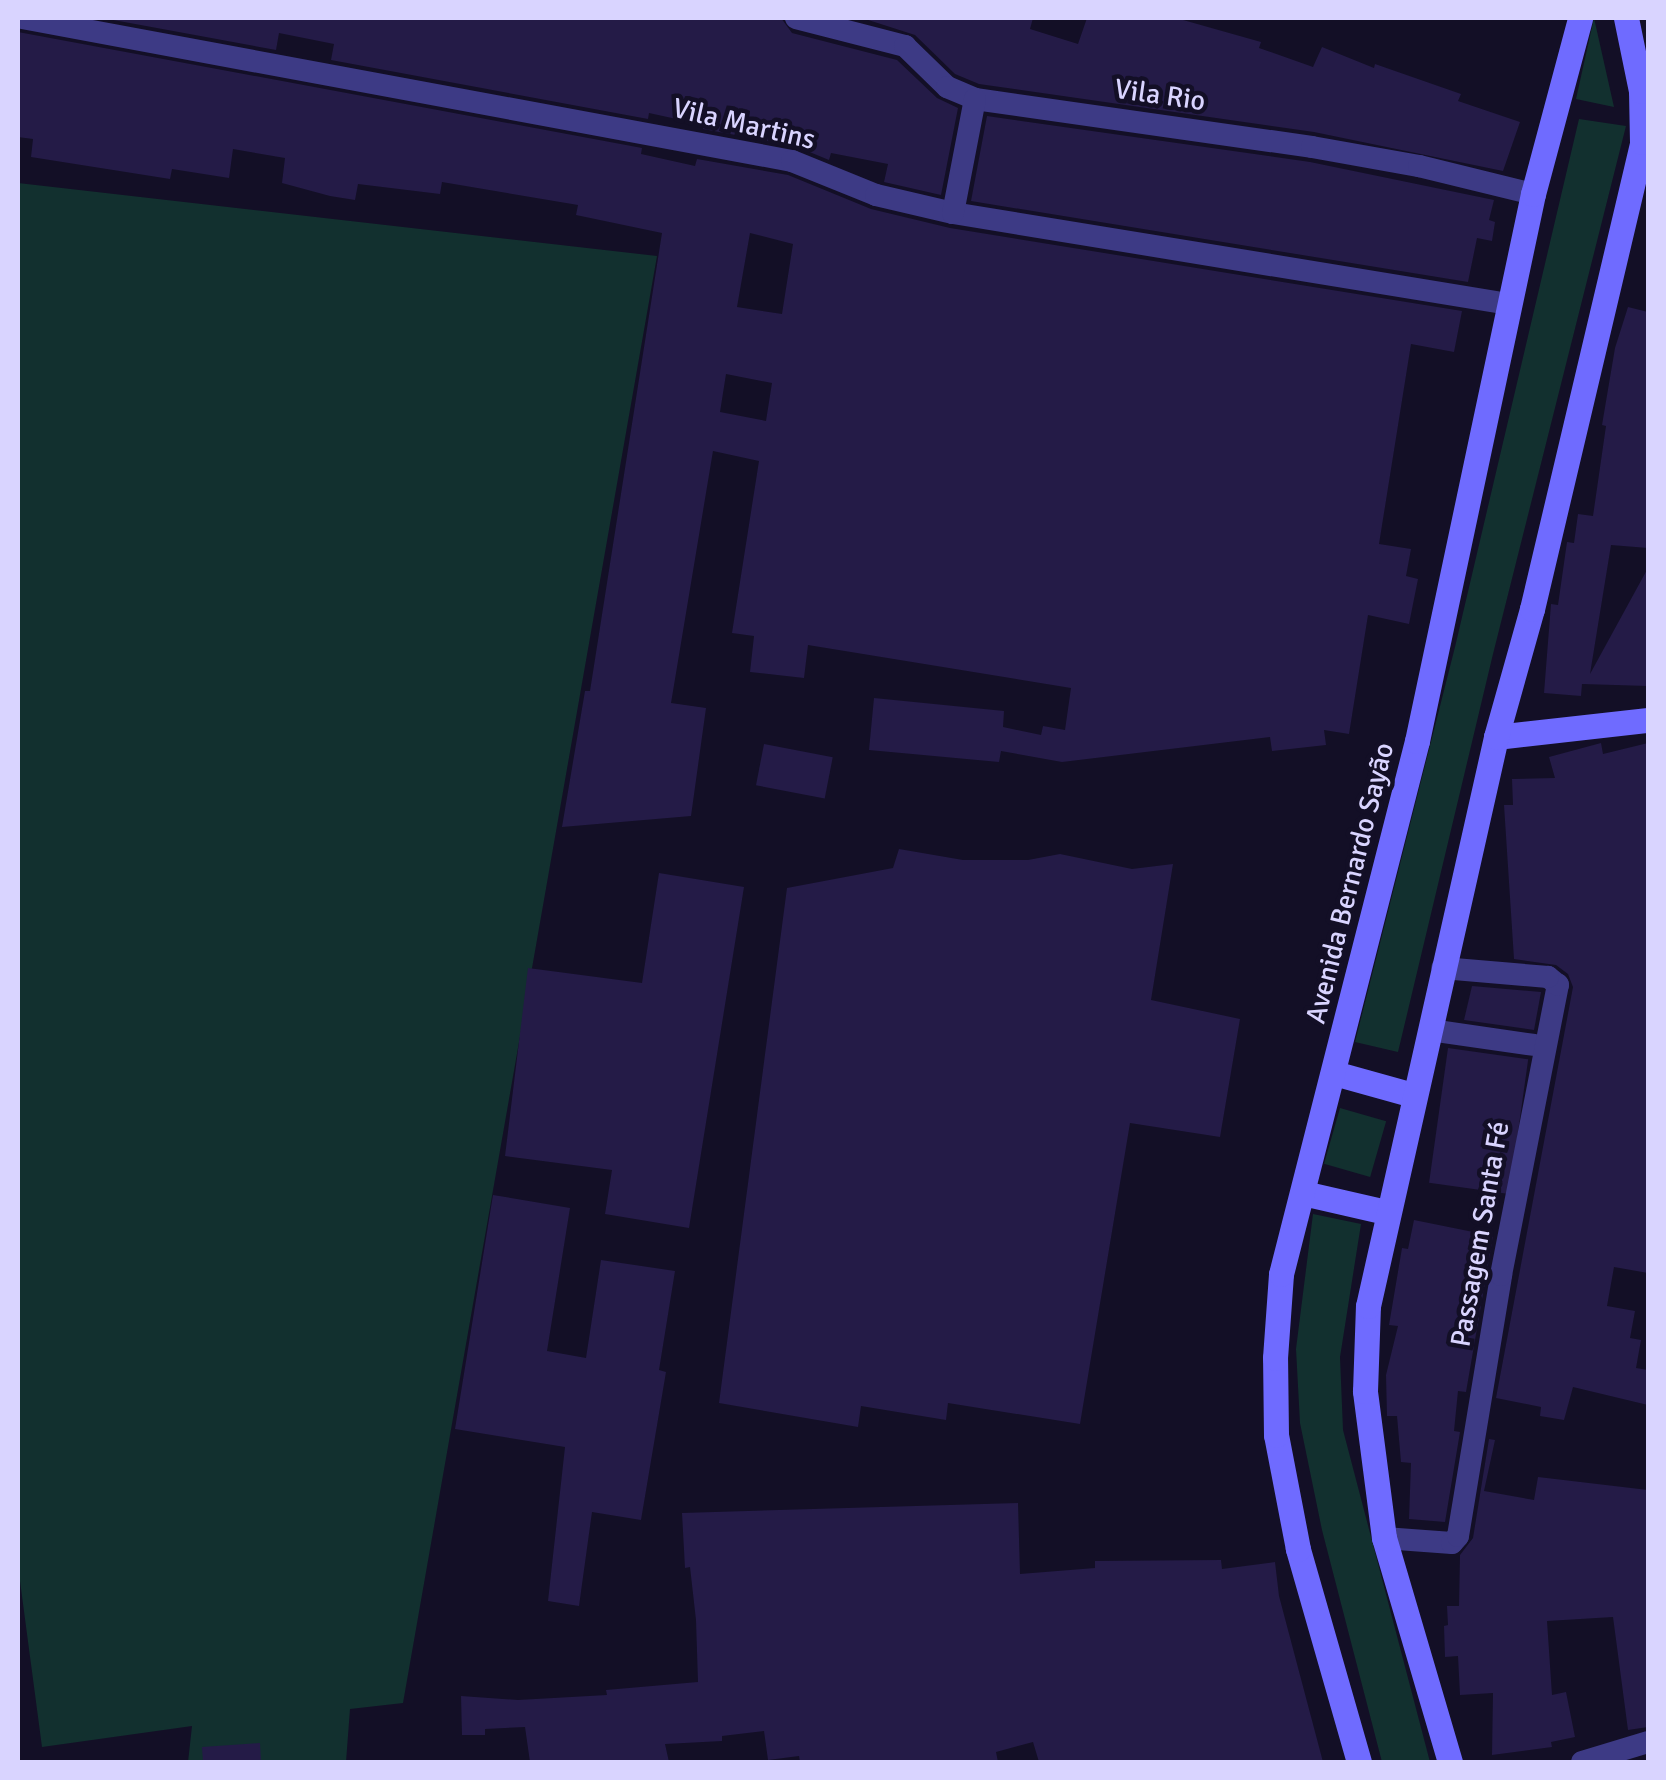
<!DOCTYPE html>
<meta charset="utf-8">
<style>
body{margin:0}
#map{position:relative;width:1666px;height:1780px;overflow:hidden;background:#130f26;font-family:Signika,sans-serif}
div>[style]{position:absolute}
.green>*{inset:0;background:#12302f;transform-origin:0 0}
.building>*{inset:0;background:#241b47;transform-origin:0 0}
.street>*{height:22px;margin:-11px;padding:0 11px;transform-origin:11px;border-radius:11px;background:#3d3a85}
.secondary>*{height:25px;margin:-12.5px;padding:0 12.5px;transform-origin:12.5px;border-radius:12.5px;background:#6f6bff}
span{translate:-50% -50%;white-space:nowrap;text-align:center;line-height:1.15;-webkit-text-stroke:9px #130f26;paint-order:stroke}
.street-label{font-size:28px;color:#d9d4ff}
.frame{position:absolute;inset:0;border:20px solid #d9d4ff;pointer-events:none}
</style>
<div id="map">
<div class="green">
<i style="clip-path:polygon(1594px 18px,1614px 107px,1576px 99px)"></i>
<i style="clip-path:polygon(1579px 119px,1626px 126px,1493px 654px,1398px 1052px,1355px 1042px,1455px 647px)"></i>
<i style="clip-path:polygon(18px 183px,657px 256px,403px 1703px,350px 1709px,346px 1762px,188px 1762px,192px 1726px,42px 1747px,18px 1566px)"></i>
<i style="left:1340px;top:1108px;width:48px;height:58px;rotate:16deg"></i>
<i style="clip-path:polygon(1313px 1214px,1361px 1224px,1340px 1357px,1343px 1430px,1430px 1762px,1382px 1762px,1322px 1530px,1300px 1423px,1296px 1349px)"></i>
</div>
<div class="building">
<i style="clip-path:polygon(282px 18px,781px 18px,792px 33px,897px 60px,937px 98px,958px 108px,941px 195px,884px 182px,888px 164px,831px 153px,829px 160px,795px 146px,703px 129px,704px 125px,649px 113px,648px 119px,331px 60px,334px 44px,279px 33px,276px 50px,108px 19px)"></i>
<i style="clip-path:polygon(862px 18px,1033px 18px,1030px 29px,1078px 44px,1087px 18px,1176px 18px,1261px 42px,1259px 48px,1313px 67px,1322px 47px,1374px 68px,1375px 64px,1461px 94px,1458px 101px,1520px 122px,1503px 171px,1314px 132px,979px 84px,955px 74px,915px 35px)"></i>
<i style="clip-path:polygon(evenodd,18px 32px,642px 148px,641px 154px,695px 166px,697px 159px,788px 175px,871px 209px,950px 228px,1462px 311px,1454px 352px,1411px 344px,1379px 544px,1411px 549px,1406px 576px,1418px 579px,1409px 624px,1368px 615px,1349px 734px,1324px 730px,1326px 745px,1272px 751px,1270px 737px,1062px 762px,1001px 751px,999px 762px,869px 750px,874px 698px,1004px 711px,1003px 727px,1041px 735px,1043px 726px,1065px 730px,1071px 688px,808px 645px,804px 678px,750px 672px,754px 636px,732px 633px,759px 461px,713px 451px,671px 703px,706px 708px,691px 816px,562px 827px,585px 691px,590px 691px,662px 233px,576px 215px,578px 205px,442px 182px,440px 194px,358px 184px,355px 200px,330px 196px,282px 183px,285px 158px,233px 149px,229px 178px,172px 169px,170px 179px,31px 157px,33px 139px,18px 137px,18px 32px,750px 233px,793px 244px,782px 314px,737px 307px,750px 233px,18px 32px,726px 374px,772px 383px,766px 421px,720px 412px,726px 374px)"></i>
<i style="clip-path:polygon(987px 116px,1310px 162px,1494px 200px,1489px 220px,1495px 222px,1492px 241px,1477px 238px,1468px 282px,971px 201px)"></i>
<i style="clip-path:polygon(1628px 307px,1648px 312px,1648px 548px,1611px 545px,1590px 674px,1648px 568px,1648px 686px,1582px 684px,1581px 696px,1544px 693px,1551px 604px,1558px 605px,1567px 542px,1574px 543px,1578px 514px,1593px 516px,1606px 426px,1602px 425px,1615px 348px)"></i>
<i style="clip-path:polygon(1601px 743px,1603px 754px,1648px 743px,1648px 1273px,1614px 1267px,1607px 1306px,1635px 1311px,1630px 1338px,1641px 1340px,1636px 1368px,1648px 1370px,1648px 1405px,1573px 1387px,1564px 1420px,1540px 1416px,1541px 1407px,1496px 1398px,1573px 987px,1568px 974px,1556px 965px,1514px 959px,1504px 805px,1513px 805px,1512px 779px,1555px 778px,1549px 757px)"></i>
<i style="left:764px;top:744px;width:70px;height:42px;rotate:11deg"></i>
<i style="clip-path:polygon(899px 849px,963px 860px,1028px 860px,1060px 854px,1132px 869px,1173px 864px,1151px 1000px,1240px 1019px,1220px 1137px,1130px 1123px,1080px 1424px,948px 1403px,946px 1420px,861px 1406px,858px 1427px,719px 1403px,787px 888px,893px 868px)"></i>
<i style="clip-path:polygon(659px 873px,744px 887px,689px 1228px,605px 1214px,612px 1170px,505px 1156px,528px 968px,642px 983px)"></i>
<i style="clip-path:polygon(1472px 986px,1541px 992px,1534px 1030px,1464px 1020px)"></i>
<i style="left:1448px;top:1048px;width:81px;height:136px;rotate:8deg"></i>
<i style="clip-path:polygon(493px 1195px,570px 1208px,547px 1351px,586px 1358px,601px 1260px,675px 1271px,659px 1370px,666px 1372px,641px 1520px,592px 1512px,579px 1606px,548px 1601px,565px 1447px,455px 1429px)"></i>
<i style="clip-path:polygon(1414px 1220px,1493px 1236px,1466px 1392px,1458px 1391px,1454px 1431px,1460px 1432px,1445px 1522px,1409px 1519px,1411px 1463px,1401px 1462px,1397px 1416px,1387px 1416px,1386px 1375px,1398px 1326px,1389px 1325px,1402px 1248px,1408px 1249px)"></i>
<i style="clip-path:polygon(1489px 1439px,1495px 1440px,1484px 1491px,1534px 1500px,1538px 1477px,1648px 1490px,1648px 1727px,1628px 1730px,1613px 1617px,1547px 1621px,1552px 1695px,1566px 1692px,1575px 1737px,1551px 1742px,1552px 1747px,1492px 1755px,1493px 1693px,1460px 1695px,1458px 1656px,1445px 1657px,1444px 1626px,1448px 1625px,1447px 1606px,1459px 1606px,1460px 1555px,1473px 1538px)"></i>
<i style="clip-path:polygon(1018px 1503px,1020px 1574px,1095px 1568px,1095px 1561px,1221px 1560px,1222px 1569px,1275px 1562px,1279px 1596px,1323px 1762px,1039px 1762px,1033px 1742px,996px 1752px,998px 1762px,800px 1762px,799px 1756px,768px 1760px,764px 1731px,722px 1736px,722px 1741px,665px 1744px,669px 1762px,530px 1762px,525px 1727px,485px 1729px,485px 1735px,462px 1735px,461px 1696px,518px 1700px,607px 1695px,606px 1690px,698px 1682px,696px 1620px,690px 1567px,685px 1568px,682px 1513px)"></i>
<i style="clip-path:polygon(260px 1743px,261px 1762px,203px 1762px,202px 1747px)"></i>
</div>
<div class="street">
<i style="left:22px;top:18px;width:783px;rotate:10.52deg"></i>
<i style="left:792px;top:161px;width:91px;rotate:22deg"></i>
<i style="left:876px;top:195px;width:79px;rotate:13.2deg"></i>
<i style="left:953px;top:213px;width:563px;rotate:9.3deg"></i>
<i style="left:796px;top:18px;width:113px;rotate:14.4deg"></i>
<i style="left:905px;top:46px;width:59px;rotate:44.3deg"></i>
<i style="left:947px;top:87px;width:30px;rotate:23deg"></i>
<i style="left:975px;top:99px;width:340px;rotate:8.1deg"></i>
<i style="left:1312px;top:147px;width:109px;rotate:10.1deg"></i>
<i style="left:1419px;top:166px;width:117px;rotate:13.8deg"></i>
<i style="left:953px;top:213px;width:116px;rotate:-79.1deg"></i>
<i style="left:1430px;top:1030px;width:105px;rotate:8.2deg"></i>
<i style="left:1384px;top:1538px;width:68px;rotate:4.2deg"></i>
<i style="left:1452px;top:1543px;width:9px;rotate:-49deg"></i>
<i style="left:1458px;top:1536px;width:265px;rotate:-80.6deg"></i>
<i style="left:1501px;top:1275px;width:296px;rotate:-78.9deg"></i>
<i style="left:1558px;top:985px;width:13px;rotate:-141deg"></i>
<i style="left:1548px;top:977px;width:106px;rotate:-175.1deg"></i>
<i style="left:1582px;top:1762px;width:69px;rotate:-16.9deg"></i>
</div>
<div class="secondary">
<i style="left:1496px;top:737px;width:153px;rotate:-6.4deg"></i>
<i style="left:1334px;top:1073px;width:82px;rotate:15.6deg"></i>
<i style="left:1303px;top:1193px;width:85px;rotate:12.9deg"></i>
<i style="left:1359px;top:1762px;width:222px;rotate:-106deg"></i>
<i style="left:1298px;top:1549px;width:116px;rotate:-100.9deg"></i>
<i style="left:1276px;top:1435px;width:77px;rotate:-90.7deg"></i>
<i style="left:1275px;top:1358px;width:84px;rotate:-85.9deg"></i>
<i style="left:1281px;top:1274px;width:550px;rotate:-75.69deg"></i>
<i style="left:1417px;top:741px;width:559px;rotate:-78.03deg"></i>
<i style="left:1533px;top:194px;width:182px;rotate:-75deg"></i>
<i style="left:1450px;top:1762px;width:234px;rotate:-106.4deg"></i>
<i style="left:1384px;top:1538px;width:148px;rotate:-97.4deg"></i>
<i style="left:1365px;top:1391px;width:85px;rotate:-88deg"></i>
<i style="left:1368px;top:1306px;width:583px;rotate:-77.32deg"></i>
<i style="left:1496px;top:737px;width:133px;rotate:-74.3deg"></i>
<i style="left:1532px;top:609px;width:480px;rotate:-76.7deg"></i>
<i style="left:1642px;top:142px;width:51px;rotate:-91.1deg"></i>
<i style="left:1641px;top:91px;width:75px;rotate:-101.6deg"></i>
</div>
<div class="street-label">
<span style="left:1160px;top:95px;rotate:8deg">Vila Rio</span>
<span style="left:744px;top:124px;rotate:13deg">Vila Martins</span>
<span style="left:1350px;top:883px;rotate:-76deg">Avenida Bernardo Sayão</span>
<span style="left:1480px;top:1234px;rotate:-80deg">Passagem Santa Fé</span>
</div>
<div class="frame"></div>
</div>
